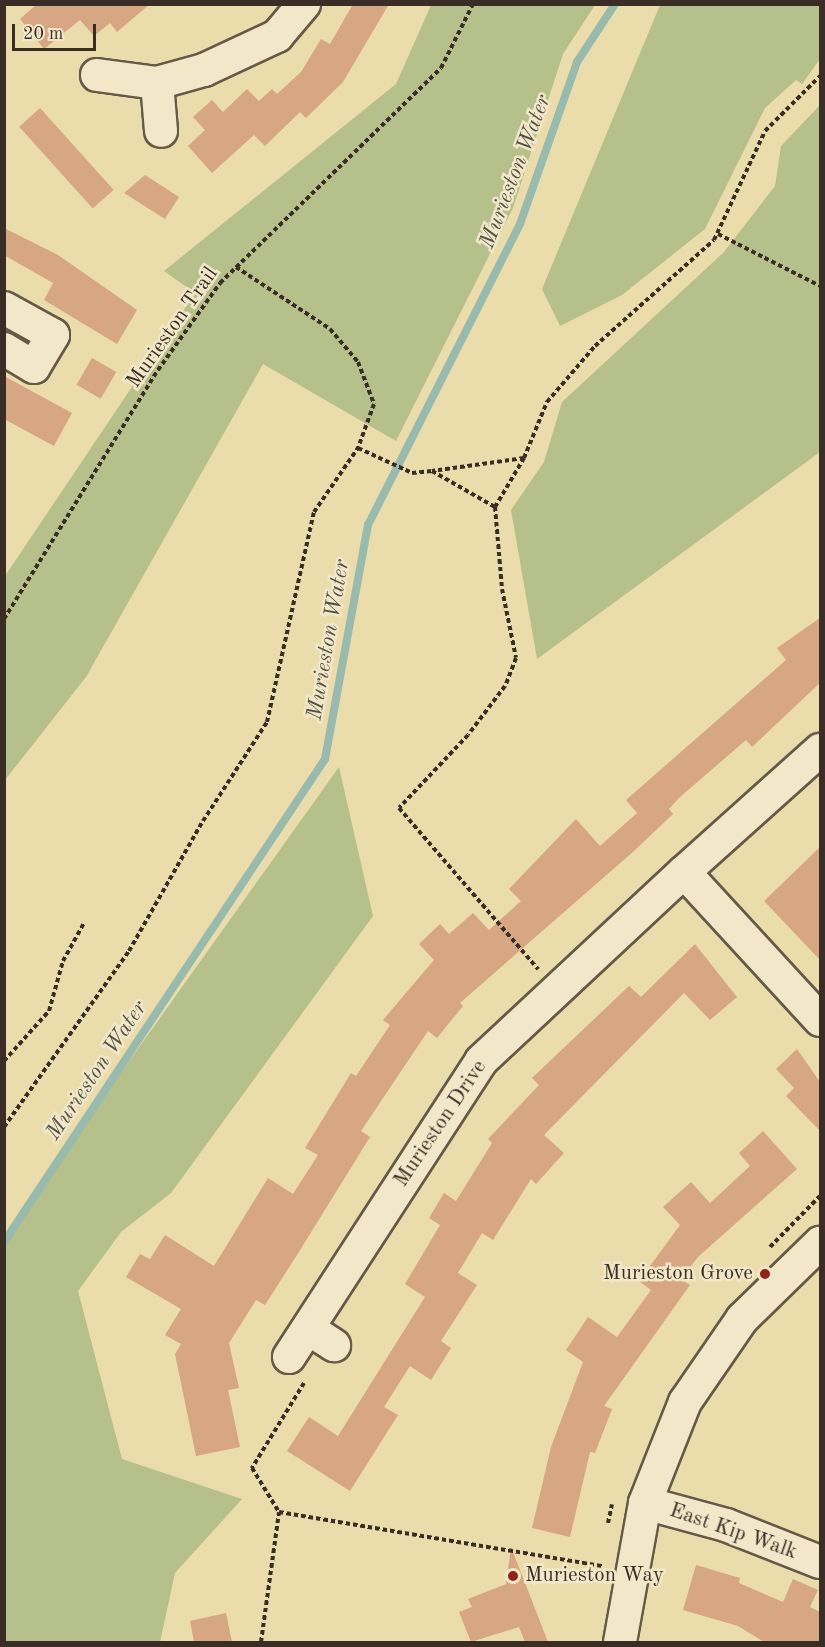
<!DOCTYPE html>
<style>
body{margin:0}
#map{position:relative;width:825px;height:1647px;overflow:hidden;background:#ebdcac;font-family:"Old Standard TT",serif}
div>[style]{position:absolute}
.green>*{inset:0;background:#b6c08a}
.stream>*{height:8px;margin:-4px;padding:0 4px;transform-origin:4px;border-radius:4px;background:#98bbad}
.building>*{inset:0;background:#d7a683;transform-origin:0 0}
.path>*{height:4px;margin-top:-2px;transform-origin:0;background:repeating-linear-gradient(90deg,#3a2d25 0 4.5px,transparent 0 7.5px)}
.roads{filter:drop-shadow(2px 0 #665947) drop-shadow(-2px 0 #665947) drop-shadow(0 2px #665947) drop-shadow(0 -2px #665947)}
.minor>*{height:32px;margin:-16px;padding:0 16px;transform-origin:16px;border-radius:16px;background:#f2e8c9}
.dots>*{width:16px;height:16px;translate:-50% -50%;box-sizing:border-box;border:3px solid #f2e8c9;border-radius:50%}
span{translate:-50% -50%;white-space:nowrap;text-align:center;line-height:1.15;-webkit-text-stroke:5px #f2e8c9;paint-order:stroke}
.street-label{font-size:21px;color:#3a2d25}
.poi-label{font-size:21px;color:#3a2d25}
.right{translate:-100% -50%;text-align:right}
.left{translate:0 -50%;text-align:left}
.water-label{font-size:22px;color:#525047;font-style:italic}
.frame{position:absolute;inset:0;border:6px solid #3a2d25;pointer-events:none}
.scale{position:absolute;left:12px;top:24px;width:84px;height:27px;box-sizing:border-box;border:3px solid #3a2d25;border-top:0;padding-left:8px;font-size:18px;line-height:21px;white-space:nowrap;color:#3a2d25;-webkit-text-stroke:4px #f2e8c9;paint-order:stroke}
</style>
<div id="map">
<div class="green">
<i style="clip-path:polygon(431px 5px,595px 5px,563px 54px,513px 208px,396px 441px,263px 364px,86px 677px,5px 780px,5px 576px,195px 293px,164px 271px,396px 84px)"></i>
<i style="clip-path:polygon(660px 5px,820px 5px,820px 59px,802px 84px,796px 80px,765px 108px,705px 229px,622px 295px,560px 326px,542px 289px)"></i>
<i style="clip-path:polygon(820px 105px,820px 452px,537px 659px,511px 510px,544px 462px,562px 402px,724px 252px,775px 186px,781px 146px)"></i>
<i style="clip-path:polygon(339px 767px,373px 916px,171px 1193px,121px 1232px,78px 1291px,122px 1459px,242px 1499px,175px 1573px,160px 1642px,6px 1642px,5px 1235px)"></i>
</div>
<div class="stream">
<i style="left:4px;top:1242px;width:580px;rotate:-56.39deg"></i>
<i style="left:325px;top:759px;width:238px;rotate:-79.6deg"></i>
<i style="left:368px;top:525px;width:337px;rotate:-63.2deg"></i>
<i style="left:520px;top:224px;width:172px;rotate:-70.6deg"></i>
<i style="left:577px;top:62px;width:69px;rotate:-56.8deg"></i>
</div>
<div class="building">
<i style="clip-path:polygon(37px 4px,150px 4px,117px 32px,110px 23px,94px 36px,80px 20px,44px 49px,20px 19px)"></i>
<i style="clip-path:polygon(353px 4px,389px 4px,343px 82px,306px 118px,300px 112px,265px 146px,254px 135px,212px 173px,188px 146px,205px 130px,193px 117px,212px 100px,223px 112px,247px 89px,259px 101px,272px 89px,277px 94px,301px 72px,321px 39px,330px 44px)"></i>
<i style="left:40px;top:108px;width:110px;height:28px;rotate:48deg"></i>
<i style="clip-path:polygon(145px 175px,179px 197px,165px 219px,124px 193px)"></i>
<i style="clip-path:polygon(4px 228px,58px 255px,137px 310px,117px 344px,44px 300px,53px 283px,4px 255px)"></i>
<i style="left:92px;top:358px;width:28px;height:31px;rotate:30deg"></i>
<i style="clip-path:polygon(4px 376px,72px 413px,54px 446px,4px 419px)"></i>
<i style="clip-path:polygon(820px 618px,820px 683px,752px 747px,746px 740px,680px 797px,669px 809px,673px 814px,634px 851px,460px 1003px,463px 1006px,437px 1038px,428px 1031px,361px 1131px,370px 1137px,297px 1255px,265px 1305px,256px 1300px,229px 1343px,239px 1388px,228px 1390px,240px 1447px,196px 1456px,175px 1354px,181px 1344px,165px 1335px,181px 1309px,126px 1277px,140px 1254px,150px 1259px,165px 1235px,214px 1266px,268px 1178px,293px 1194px,318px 1155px,305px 1148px,351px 1073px,356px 1076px,390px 1025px,383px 1020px,434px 960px,419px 944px,440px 924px,449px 934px,473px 913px,489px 930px,521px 901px,509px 889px,576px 819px,600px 846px,637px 813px,626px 800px,786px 660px,777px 648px)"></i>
<i style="clip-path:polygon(820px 847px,820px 960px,764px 901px)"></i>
<i style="clip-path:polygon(695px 944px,737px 997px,710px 1020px,684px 993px,544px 1135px,564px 1153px,536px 1184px,531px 1179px,493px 1240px,482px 1233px,458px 1273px,477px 1285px,441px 1341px,451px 1348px,431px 1380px,410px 1366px,384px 1407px,398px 1415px,350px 1491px,287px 1451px,309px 1417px,338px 1436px,425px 1297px,405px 1284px,440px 1225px,429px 1218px,444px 1193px,456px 1201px,492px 1143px,488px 1139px,539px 1085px,532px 1078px,629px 986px,641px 997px)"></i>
<i style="clip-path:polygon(797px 1049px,820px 1082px,820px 1131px,786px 1096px,794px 1088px,776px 1069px)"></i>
<i style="clip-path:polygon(763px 1131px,797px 1169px,698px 1257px,681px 1279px,690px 1285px,604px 1406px,612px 1409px,595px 1453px,590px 1452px,570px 1537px,532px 1528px,551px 1447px,583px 1362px,566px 1350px,588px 1317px,617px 1337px,651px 1290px,639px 1281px,680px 1225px,663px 1207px,691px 1182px,710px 1203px,750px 1166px,739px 1153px)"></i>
<i style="clip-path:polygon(511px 1547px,548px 1642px,525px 1642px,519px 1627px,471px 1642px,459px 1612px,472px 1607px,468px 1599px,506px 1584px)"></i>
<i style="clip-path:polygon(696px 1565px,740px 1578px,739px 1583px,783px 1602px,793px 1579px,818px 1590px,810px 1607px,820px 1612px,820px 1642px,764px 1642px,738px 1626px,683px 1610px)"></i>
<i style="clip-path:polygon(226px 1613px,232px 1642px,194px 1642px,190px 1621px)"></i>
</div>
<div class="path">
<i style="left:718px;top:234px;width:114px;rotate:27deg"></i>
<i style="left:236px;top:267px;width:113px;rotate:33.4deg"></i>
<i style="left:330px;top:329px;width:43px;rotate:49.7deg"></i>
<i style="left:358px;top:362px;width:45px;rotate:69.1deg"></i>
<i style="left:374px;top:404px;width:47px;rotate:110deg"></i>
<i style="left:524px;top:458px;width:93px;rotate:172deg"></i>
<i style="left:432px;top:471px;width:73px;rotate:29.7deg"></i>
<i style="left:495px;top:507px;width:57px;rotate:-59.4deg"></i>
<i style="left:524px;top:458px;width:61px;rotate:-67.7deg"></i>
<i style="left:547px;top:402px;width:74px;rotate:-49.4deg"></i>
<i style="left:595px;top:346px;width:159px;rotate:-41.7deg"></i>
<i style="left:714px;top:240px;width:120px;rotate:-64.9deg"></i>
<i style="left:765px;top:131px;width:78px;rotate:-45deg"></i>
<i style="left:495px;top:507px;width:82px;rotate:85.1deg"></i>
<i style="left:502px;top:589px;width:70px;rotate:78.5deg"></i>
<i style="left:516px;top:658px;width:30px;rotate:111deg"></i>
<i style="left:505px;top:686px;width:61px;rotate:127.1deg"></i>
<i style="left:468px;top:735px;width:100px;rotate:133.4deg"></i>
<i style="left:399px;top:808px;width:213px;rotate:49.2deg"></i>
<i style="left:4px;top:619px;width:293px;rotate:-58.3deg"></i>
<i style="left:158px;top:370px;width:107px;rotate:-54.5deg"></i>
<i style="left:220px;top:283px;width:308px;rotate:-44.2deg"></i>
<i style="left:441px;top:68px;width:72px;rotate:-63.4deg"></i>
<i style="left:4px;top:1061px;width:67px;rotate:-48deg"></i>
<i style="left:49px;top:1011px;width:52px;rotate:-74.4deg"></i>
<i style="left:63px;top:961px;width:43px;rotate:-61.1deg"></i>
<i style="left:4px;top:1127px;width:216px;rotate:-54.6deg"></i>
<i style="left:129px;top:951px;width:150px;rotate:-60.4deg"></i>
<i style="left:203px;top:821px;width:118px;rotate:-57.1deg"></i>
<i style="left:267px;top:722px;width:215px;rotate:-77.4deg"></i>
<i style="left:314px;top:512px;width:78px;rotate:-55.5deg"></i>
<i style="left:358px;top:448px;width:60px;rotate:24.8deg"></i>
<i style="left:412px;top:473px;width:20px;rotate:-6deg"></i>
<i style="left:770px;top:1247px;width:71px;rotate:-45.6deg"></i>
<i style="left:304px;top:1383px;width:100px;rotate:121.5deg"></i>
<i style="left:252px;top:1468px;width:52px;rotate:58.5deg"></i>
<i style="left:279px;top:1512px;width:328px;rotate:9.5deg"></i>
<i style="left:608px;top:1523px;width:19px;rotate:-78deg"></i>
<i style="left:261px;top:1642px;width:131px;rotate:-82.1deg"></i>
</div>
<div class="roads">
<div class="minor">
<i style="left:97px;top:75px;width:61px;rotate:7.6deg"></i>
<i style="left:157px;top:83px;width:49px;rotate:-15.5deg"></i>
<i style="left:204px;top:70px;width:81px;rotate:-25deg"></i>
<i style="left:277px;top:36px;width:42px;rotate:-49.8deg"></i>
<i style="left:157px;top:83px;width:48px;rotate:85.2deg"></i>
<i style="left:4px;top:308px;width:56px;rotate:28.9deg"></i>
<i style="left:53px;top:335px;width:37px;rotate:121deg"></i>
<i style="left:34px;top:367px;width:35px;rotate:-149deg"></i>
<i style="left:684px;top:872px;width:183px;rotate:-41.9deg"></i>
<i style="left:309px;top:1329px;width:30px;rotate:33deg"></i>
<i style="left:289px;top:1357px;width:353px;rotate:-57deg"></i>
<i style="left:481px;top:1061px;width:277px;rotate:-43deg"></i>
<i style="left:684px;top:872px;width:201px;rotate:47.4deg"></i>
<i style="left:645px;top:1503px;width:84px;rotate:15.2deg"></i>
<i style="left:726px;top:1525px;width:101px;rotate:21.5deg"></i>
<i style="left:620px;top:1642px;width:141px;rotate:-79.8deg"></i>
<i style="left:645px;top:1503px;width:109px;rotate:-68.4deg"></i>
<i style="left:685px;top:1402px;width:101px;rotate:-55.5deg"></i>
<i style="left:742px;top:1319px;width:109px;rotate:-44.3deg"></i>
</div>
</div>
<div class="dots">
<i style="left:765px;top:1274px;background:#8f2418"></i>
<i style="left:513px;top:1576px;background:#8f2418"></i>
</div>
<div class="street-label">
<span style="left:173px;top:328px;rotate:-55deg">Murieston Trail</span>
<span style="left:441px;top:1124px;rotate:-56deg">Murieston Drive</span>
<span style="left:733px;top:1532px;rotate:19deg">East Kip Walk</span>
</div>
<div class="poi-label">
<span class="right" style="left:753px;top:1274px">Murieston Grove</span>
<span class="left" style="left:525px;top:1576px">Murieston Way</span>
</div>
<div class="water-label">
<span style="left:516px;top:172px;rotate:-69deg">Murieston Water</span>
<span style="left:329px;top:640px;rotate:-80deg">Murieston Water</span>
<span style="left:97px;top:1071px;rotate:-56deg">Murieston Water</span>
</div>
<div class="frame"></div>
<div class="scale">20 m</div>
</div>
